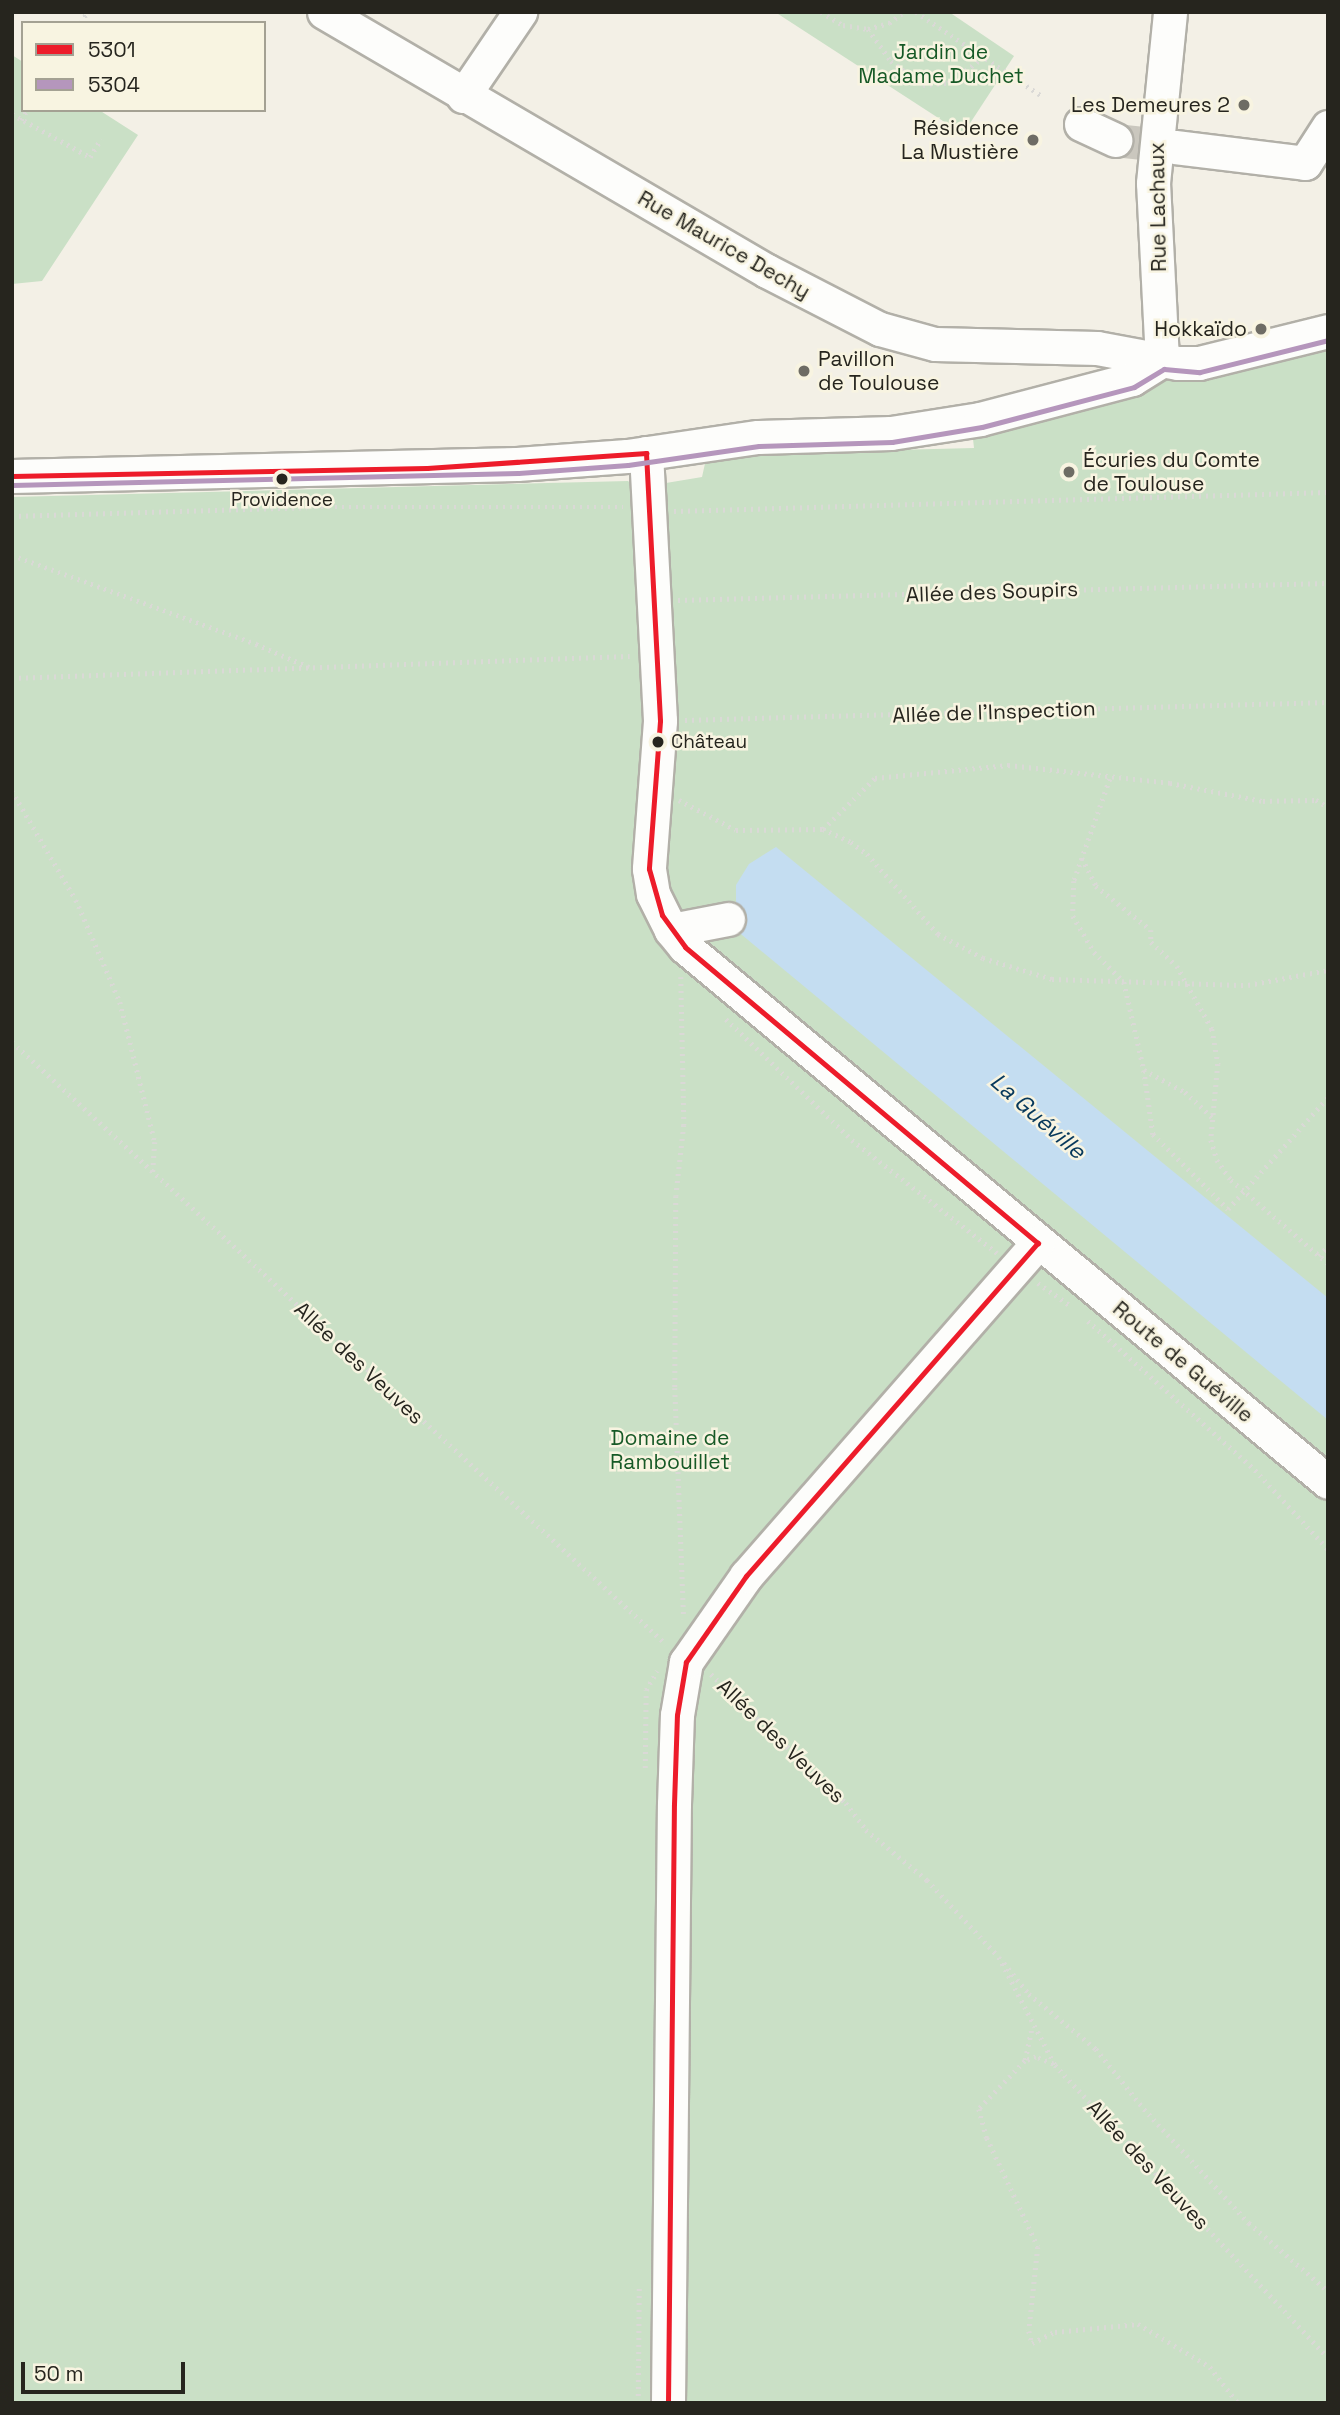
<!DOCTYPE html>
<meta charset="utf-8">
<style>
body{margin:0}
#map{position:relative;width:1340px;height:2415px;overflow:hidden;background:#f3f0e6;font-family:"Space Grotesk",sans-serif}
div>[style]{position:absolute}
.green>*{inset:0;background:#cae0c6}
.water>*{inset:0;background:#c4ddf1}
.minor-tunnel>*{height:33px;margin-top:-16.5px;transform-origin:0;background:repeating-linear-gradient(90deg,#cac7be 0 33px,transparent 0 50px)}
.path>*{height:4.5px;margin-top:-2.25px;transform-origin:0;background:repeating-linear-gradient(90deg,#dad9d6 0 2px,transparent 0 7px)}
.roads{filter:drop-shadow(2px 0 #b2b0a8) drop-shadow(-2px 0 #b2b0a8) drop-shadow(0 2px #b2b0a8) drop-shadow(0 -2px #b2b0a8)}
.minor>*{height:33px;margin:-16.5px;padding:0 16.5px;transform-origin:16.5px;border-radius:16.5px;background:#fdfdfb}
.bus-1>*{height:5px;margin:-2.5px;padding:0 2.5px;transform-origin:2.5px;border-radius:2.5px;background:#ed1c2a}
.bus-2>*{height:5px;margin:-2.5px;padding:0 2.5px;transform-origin:2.5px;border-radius:2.5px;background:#b596bc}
.dots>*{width:19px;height:19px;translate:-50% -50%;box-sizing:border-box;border:4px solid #f8f4e1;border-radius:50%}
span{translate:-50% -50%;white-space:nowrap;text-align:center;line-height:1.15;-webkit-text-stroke:5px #f8f4e1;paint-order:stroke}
.bus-label{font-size:19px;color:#26251e}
.left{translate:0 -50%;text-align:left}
.park-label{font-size:21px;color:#165926}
.poi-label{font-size:21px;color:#26251e}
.right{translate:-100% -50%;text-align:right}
.street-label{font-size:21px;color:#26251e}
.water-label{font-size:23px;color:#06385b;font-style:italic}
.frame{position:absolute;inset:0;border:14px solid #26251e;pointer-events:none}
.legend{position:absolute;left:21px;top:21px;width:245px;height:91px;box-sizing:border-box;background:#f8f4e1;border:2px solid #a4a193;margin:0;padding:9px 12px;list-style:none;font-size:21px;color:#26251e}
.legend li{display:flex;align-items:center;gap:14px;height:35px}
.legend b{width:35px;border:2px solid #a4a193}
.scale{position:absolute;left:21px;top:2362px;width:164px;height:32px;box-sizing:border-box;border:4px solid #26251e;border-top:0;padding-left:9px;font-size:21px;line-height:24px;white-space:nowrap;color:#26251e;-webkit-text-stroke:5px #f8f4e1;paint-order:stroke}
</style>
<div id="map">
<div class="green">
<i style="clip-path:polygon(775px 12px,949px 12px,1014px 56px,963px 134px)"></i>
<i style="clip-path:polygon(12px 55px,23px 62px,23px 110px,99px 110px,138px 135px,42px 281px,12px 284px)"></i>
<i style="clip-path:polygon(1328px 338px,1328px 2403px,12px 2403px,12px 497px,628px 481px,636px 488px,702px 477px,706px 459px,750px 448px,815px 452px,974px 448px,972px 430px)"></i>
</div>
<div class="water">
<i style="clip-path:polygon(776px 847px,1328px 1298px,1328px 1420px,736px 930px,736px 885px,749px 864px)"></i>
</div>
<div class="minor-tunnel">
<i style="left:1115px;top:140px;width:31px;rotate:6deg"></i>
</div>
<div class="path">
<i style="left:821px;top:12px;width:26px;rotate:31deg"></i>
<i style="left:843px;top:25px;width:25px;rotate:9deg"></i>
<i style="left:868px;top:29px;width:22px;rotate:-16deg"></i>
<i style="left:889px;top:23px;width:19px;rotate:-36deg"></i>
<i style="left:916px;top:12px;width:151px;rotate:33.7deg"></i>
<i style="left:81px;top:23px;width:13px;rotate:-61deg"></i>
<i style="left:868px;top:29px;width:39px;rotate:54deg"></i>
<i style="left:891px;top:61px;width:40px;rotate:37deg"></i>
<i style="left:923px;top:85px;width:25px;rotate:-5deg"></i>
<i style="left:948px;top:83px;width:44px;rotate:-35.8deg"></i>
<i style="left:12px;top:114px;width:89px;rotate:28.9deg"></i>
<i style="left:90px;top:157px;width:21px;rotate:-59deg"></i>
<i style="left:21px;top:120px;width:12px;rotate:-59deg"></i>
<i style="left:674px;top:511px;width:654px;rotate:-1.66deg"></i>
<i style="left:12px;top:516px;width:295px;rotate:-1.7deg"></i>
<i style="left:307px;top:507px;width:316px"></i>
<i style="left:12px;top:555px;width:260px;rotate:20deg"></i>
<i style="left:256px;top:644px;width:58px;rotate:23.5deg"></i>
<i style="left:678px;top:600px;width:650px;rotate:-1.5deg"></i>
<i style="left:12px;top:678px;width:618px;rotate:-2.04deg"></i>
<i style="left:685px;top:720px;width:643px;rotate:-1.6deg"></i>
<i style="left:1110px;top:779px;width:108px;rotate:109.4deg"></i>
<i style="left:1074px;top:881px;width:35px;rotate:92deg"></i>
<i style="left:1073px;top:916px;width:42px;rotate:59.7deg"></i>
<i style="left:1094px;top:952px;width:42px;rotate:45deg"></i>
<i style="left:1124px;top:982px;width:90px;rotate:77.2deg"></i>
<i style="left:1144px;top:1070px;width:47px;rotate:28.2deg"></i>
<i style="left:1185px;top:1092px;width:37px;rotate:43deg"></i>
<i style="left:12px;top:791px;width:126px;rotate:59.6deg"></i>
<i style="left:76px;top:900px;width:111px;rotate:66.7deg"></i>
<i style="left:120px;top:1002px;width:144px;rotate:76deg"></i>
<i style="left:155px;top:1142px;width:31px;rotate:94deg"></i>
<i style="left:679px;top:800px;width:64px;rotate:27.8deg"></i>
<i style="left:736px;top:830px;width:87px;rotate:-0.7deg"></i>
<i style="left:823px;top:829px;width:31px;rotate:25deg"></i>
<i style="left:851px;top:842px;width:20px;rotate:37deg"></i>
<i style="left:867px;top:854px;width:107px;rotate:48.4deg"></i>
<i style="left:938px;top:934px;width:51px;rotate:28.1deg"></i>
<i style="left:983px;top:958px;width:72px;rotate:16.9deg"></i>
<i style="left:1052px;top:979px;width:196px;rotate:1.8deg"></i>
<i style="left:1248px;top:985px;width:81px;rotate:-10.6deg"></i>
<i style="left:823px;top:829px;width:73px;rotate:-44.4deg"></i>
<i style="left:875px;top:778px;width:134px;rotate:-5.6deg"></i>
<i style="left:1008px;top:765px;width:163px;rotate:6.3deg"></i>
<i style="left:1170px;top:783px;width:95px;rotate:11deg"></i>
<i style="left:1263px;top:801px;width:53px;rotate:-1.1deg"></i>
<i style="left:1316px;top:800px;width:14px;rotate:30deg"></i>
<i style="left:1082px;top:858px;width:31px;rotate:63deg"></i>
<i style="left:1096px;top:886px;width:70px;rotate:38.7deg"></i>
<i style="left:1151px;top:930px;width:12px;rotate:90deg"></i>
<i style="left:1151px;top:942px;width:35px;rotate:43deg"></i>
<i style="left:1177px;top:966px;width:72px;rotate:60.9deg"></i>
<i style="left:1212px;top:1029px;width:36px;rotate:80deg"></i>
<i style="left:1218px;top:1064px;width:76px;rotate:95.3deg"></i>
<i style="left:1211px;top:1140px;width:21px;rotate:73deg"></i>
<i style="left:1217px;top:1160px;width:24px;rotate:55deg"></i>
<i style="left:1231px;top:1180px;width:128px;rotate:40.6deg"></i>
<i style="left:681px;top:977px;width:148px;rotate:88.8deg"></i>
<i style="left:684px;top:1125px;width:71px;rotate:96.4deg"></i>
<i style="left:676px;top:1196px;width:192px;rotate:90.3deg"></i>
<i style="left:675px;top:1388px;width:231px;rotate:87.8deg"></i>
<i style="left:726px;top:1019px;width:175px;rotate:43.8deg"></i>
<i style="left:852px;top:1140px;width:184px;rotate:37.9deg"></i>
<i style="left:12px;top:1042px;width:889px;rotate:42.63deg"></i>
<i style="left:1144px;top:1070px;width:65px;rotate:82deg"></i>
<i style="left:1153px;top:1134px;width:106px;rotate:45deg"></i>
<i style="left:1228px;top:1209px;width:150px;rotate:-48.2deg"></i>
<i style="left:1319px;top:1256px;width:13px;rotate:-48deg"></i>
<i style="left:1038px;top:1283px;width:40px;rotate:34.9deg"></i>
<i style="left:1088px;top:1321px;width:224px;rotate:41.7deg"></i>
<i style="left:1255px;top:1470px;width:108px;rotate:47.3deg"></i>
<i style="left:711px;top:1674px;width:187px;rotate:43.7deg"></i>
<i style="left:846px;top:1803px;width:34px;rotate:53deg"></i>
<i style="left:866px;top:1830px;width:79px;rotate:39.3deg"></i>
<i style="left:927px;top:1880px;width:105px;rotate:46.9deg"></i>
<i style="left:999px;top:1957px;width:122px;rotate:62.6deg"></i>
<i style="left:1055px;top:2065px;width:400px;rotate:47deg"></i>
<i style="left:645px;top:1768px;width:78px;rotate:-89.3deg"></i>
<i style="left:646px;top:1690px;width:22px;rotate:-60deg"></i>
<i style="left:1004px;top:1963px;width:40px;rotate:51deg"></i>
<i style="left:1029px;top:1994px;width:87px;rotate:39.4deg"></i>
<i style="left:1096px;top:2049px;width:77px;rotate:51.3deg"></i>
<i style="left:1144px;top:2109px;width:155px;rotate:47.4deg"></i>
<i style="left:1249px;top:2223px;width:104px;rotate:40.7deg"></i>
<i style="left:1025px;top:2060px;width:33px;rotate:-78deg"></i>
<i style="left:1053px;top:2064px;width:18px;rotate:-158deg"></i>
<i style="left:1036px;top:2057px;width:12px;rotate:160deg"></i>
<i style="left:1025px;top:2061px;width:66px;rotate:133.8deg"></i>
<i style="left:979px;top:2109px;width:30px;rotate:75deg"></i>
<i style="left:987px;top:2138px;width:120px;rotate:64.9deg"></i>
<i style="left:1038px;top:2247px;width:84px;rotate:96.1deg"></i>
<i style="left:1029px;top:2331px;width:12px;rotate:76deg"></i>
<i style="left:1032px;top:2343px;width:25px;rotate:-26deg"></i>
<i style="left:1055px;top:2332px;width:83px;rotate:-5.5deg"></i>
<i style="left:1138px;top:2324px;width:84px;rotate:30.8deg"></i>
<i style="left:1210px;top:2367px;width:46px;rotate:52.1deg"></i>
<i style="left:638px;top:2403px;width:115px;rotate:-89.5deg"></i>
</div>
<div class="roads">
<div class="minor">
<i style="left:324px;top:12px;width:513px;rotate:30.31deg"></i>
<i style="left:767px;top:271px;width:127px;rotate:27.2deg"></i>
<i style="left:880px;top:329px;width:57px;rotate:15.3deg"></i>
<i style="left:935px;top:344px;width:162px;rotate:1.4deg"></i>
<i style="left:1097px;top:348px;width:82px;rotate:10.5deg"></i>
<i style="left:1178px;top:363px;width:21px"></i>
<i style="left:1199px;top:363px;width:133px;rotate:-13.9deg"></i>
<i style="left:463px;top:96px;width:102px;rotate:-55.8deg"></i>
<i style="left:1081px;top:124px;width:38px;rotate:25deg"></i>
<i style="left:1175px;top:147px;width:131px;rotate:7deg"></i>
<i style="left:1305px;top:163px;width:43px;rotate:-57.4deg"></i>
<i style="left:1162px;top:360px;width:177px;rotate:-92.9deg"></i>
<i style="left:1153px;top:183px;width:172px;rotate:-84.3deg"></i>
<i style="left:646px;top:453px;width:268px;rotate:87deg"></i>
<i style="left:660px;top:721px;width:148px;rotate:94.3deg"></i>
<i style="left:649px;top:869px;width:25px;rotate:81deg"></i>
<i style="left:653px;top:894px;width:40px;rotate:63.4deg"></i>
<i style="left:671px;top:930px;width:22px;rotate:51deg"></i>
<i style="left:685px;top:947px;width:836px;rotate:39.76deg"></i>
<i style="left:12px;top:476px;width:505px;rotate:-1.36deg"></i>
<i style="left:517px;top:464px;width:110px;rotate:-4.2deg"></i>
<i style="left:627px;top:456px;width:132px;rotate:-8.3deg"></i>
<i style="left:758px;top:437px;width:133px;rotate:-1.7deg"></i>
<i style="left:891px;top:433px;width:90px;rotate:-8.9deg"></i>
<i style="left:980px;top:419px;width:157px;rotate:-14.7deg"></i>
<i style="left:1132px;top:379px;width:36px;rotate:-32deg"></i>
<i style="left:671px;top:930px;width:58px;rotate:-10.9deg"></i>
<i style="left:668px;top:2403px;width:599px;rotate:-89.43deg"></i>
<i style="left:674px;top:1804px;width:89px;rotate:-88.1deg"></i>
<i style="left:677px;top:1715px;width:54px;rotate:-80.4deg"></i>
<i style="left:686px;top:1662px;width:105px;rotate:-55.1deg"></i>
<i style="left:746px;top:1576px;width:443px;rotate:-48.8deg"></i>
</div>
</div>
<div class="bus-1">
<i style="left:646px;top:453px;width:268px;rotate:87deg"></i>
<i style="left:660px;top:721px;width:148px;rotate:94.3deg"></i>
<i style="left:649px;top:869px;width:48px;rotate:74.2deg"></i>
<i style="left:662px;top:915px;width:39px;rotate:54deg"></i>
<i style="left:685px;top:947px;width:461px;rotate:40deg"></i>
<i style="left:12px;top:476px;width:415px;rotate:-1.1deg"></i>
<i style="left:427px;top:468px;width:220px;rotate:-3.9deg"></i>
<i style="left:668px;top:2403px;width:599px;rotate:-89.43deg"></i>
<i style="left:674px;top:1804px;width:89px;rotate:-88.1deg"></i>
<i style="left:677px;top:1715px;width:54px;rotate:-80.4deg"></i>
<i style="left:686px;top:1662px;width:105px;rotate:-55.1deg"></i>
<i style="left:746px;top:1576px;width:443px;rotate:-48.8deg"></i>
</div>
<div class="bus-2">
<i style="left:12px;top:485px;width:506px;rotate:-1.36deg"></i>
<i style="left:518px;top:473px;width:110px;rotate:-4.2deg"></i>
<i style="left:628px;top:465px;width:132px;rotate:-8.3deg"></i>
<i style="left:759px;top:446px;width:133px;rotate:-1.7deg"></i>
<i style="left:892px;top:442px;width:91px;rotate:-9.5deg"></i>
<i style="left:982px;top:427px;width:157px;rotate:-14.7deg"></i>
<i style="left:1134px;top:387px;width:35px;rotate:-31deg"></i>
<i style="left:1164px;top:369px;width:36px;rotate:5deg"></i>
<i style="left:1200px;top:372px;width:132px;rotate:-14deg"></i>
</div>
<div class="dots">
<i style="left:1244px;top:105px;background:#6e6c64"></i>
<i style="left:1033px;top:140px;background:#6e6c64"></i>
<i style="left:1261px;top:329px;background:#6e6c64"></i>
<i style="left:804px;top:371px;background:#6e6c64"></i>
<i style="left:1069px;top:472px;background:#6e6c64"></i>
<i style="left:282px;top:479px;background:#26251e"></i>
<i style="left:658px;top:742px;background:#26251e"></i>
</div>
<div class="bus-label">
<span style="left:282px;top:500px">Providence</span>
<span class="left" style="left:671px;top:742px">Château</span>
</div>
<div class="park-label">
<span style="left:941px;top:64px">Jardin de<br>Madame Duchet</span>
<span style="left:670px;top:1450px">Domaine de<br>Rambouillet</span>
</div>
<div class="poi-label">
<span class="right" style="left:1230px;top:105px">Les Demeures 2</span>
<span class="right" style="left:1019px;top:140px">Résidence<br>La Mustière</span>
<span class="right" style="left:1247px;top:329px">Hokkaïdo</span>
<span class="left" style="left:818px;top:371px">Pavillon<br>de Toulouse</span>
<span class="left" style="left:1083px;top:472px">Écuries du Comte<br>de Toulouse</span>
</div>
<div class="street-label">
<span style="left:1158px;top:207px;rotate:-91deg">Rue Lachaux</span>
<span style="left:724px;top:245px;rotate:30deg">Rue Maurice Dechy</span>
<span style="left:992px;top:592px;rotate:-2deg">Allée des Soupirs</span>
<span style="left:994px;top:712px;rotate:-2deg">Allée de l'Inspection</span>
<span style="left:1183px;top:1362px;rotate:40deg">Route de Guéville</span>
<span style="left:359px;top:1363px;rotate:43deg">Allée des Veuves</span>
<span style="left:781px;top:1741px;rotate:44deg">Allée des Veuves</span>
<span style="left:1148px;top:2165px;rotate:47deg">Allée des Veuves</span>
</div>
<div class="water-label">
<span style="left:1038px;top:1116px;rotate:41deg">La Guéville</span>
</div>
<div class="frame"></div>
<ul class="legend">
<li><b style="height:9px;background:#ed1c2a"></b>5301</li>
<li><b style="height:9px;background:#b596bc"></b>5304</li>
</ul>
<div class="scale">50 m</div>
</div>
